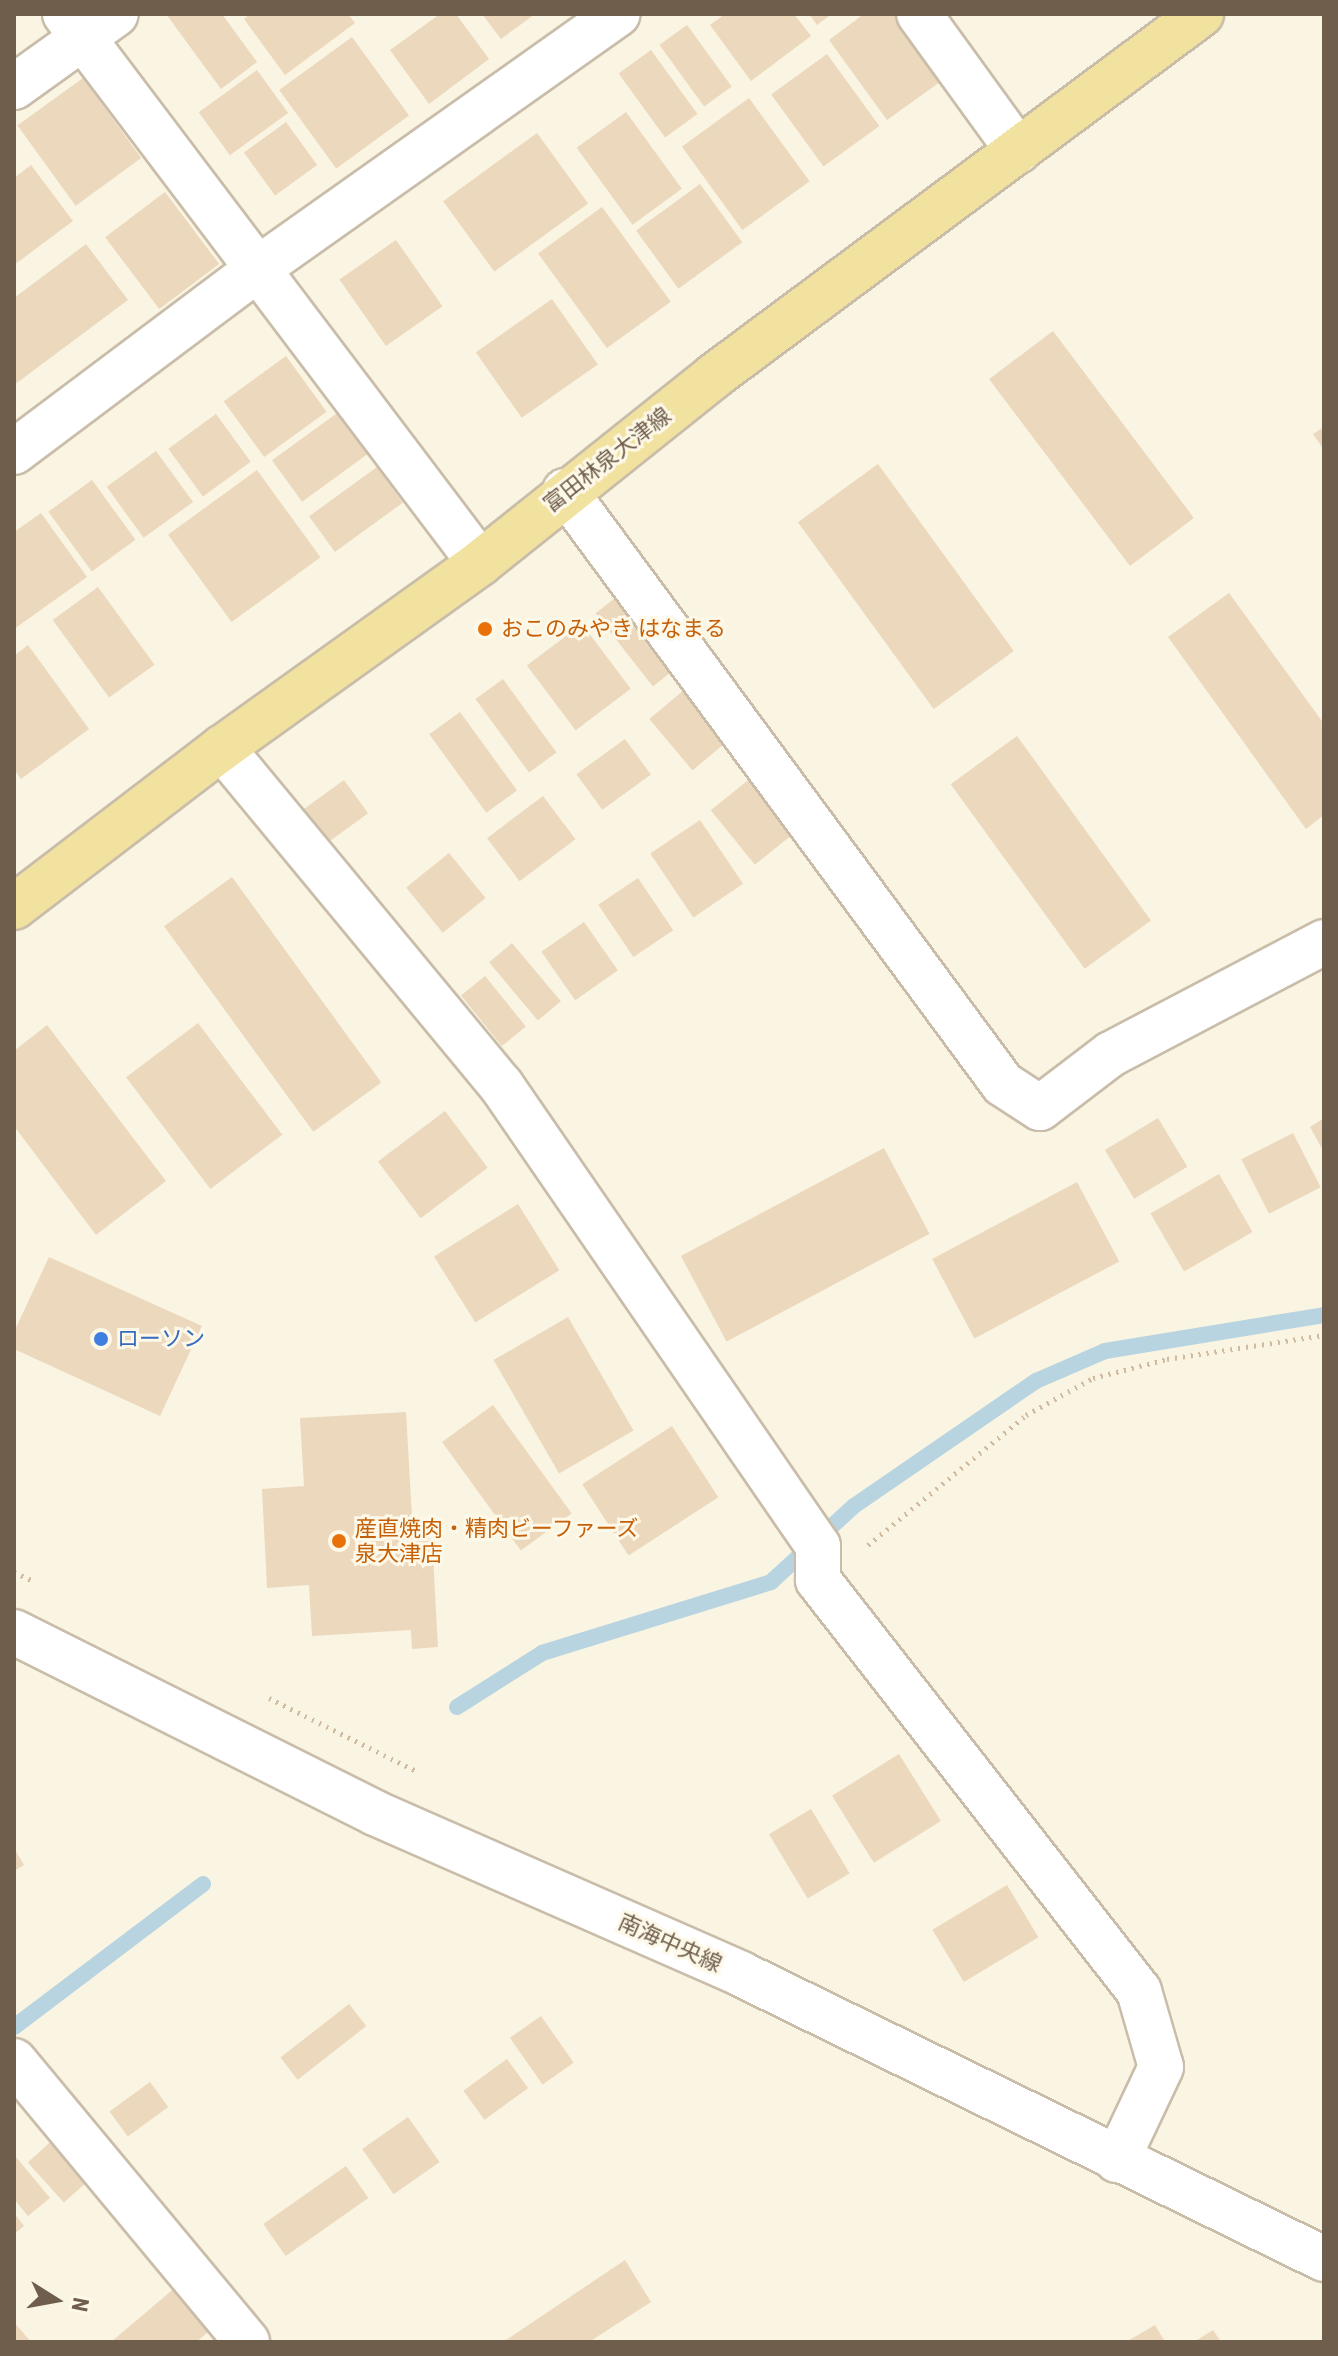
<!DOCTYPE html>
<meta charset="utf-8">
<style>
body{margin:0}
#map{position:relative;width:1338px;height:2356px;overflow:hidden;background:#f9f5e2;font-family:"Roboto Condensed","Noto Sans JP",sans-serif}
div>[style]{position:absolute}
.stream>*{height:16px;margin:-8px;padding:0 8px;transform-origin:8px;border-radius:8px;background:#b9d4e1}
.building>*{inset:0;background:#ecd8bd;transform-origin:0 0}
.path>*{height:5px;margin-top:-2.5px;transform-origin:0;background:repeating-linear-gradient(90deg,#d0bba0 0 2px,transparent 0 8px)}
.roads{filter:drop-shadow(2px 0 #c9bdaa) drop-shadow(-2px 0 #c9bdaa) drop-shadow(0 2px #c9bdaa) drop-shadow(0 -2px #c9bdaa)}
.minor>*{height:44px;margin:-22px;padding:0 22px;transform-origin:22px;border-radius:22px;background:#fff}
.tertiary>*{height:44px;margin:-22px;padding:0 22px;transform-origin:22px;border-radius:22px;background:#fff}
.primary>*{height:44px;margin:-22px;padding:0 22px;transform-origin:22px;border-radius:22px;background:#f2e2a0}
.dots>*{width:22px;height:22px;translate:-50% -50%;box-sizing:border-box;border:4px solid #fdf8e8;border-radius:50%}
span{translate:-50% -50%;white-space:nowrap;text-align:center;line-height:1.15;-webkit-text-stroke:6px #fdf8e8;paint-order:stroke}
.street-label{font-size:22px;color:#6f5e4b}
.food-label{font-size:22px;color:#c56008}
.left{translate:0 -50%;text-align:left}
.shop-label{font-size:22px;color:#366cbe}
.frame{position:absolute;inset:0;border:16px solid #6f5e4b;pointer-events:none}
.north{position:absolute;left:16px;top:2260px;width:80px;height:80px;-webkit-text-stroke:6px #fdf8e8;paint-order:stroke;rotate:101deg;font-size:22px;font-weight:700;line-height:32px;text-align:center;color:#6f5e4b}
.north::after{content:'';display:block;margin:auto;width:28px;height:36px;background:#6f5e4b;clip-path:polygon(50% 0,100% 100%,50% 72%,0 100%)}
</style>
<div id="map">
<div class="stream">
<i style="left:457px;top:1707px;width:101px;rotate:-32.4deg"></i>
<i style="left:542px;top:1653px;width:240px;rotate:-17.2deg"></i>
<i style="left:771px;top:1582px;width:113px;rotate:-42.5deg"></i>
<i style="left:854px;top:1506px;width:221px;rotate:-34.5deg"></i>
<i style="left:1036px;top:1381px;width:75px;rotate:-23.5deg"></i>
<i style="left:1105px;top:1351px;width:222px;rotate:-9.3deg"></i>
<i style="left:14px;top:2027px;width:237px;rotate:-37.1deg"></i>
</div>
<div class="building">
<i style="clip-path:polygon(166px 14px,222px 14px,257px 62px,221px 89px)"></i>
<i style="clip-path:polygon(250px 14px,348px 14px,355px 23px,285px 75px,244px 19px)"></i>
<i style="clip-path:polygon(440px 14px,456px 14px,489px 59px,429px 104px,390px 50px)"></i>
<i style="clip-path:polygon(482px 14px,535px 14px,501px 39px)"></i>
<i style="clip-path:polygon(725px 14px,794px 14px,811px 36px,751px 81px,710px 25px)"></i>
<i style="clip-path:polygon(809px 14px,832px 14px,817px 25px)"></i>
<i style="clip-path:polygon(864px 14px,901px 14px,947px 77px,887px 120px,829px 40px)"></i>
<i style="left:687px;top:25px;width:76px;height:34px;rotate:54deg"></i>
<i style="left:352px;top:37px;width:97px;height:90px;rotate:54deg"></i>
<i style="left:651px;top:50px;width:79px;height:40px;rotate:54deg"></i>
<i style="left:827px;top:54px;width:89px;height:69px;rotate:54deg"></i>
<i style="left:257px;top:70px;width:53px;height:72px;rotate:54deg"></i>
<i style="left:83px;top:78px;width:99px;height:81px;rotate:54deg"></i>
<i style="left:749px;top:98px;width:103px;height:83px;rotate:54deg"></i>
<i style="left:626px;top:112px;width:95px;height:61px;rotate:54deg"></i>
<i style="left:286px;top:122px;width:53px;height:52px;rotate:54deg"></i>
<i style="left:537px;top:133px;width:87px;height:116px;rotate:54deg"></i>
<i style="clip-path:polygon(31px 165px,73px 221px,14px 265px,14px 178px)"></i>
<i style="left:700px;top:184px;width:72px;height:79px;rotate:54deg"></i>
<i style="left:165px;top:192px;width:90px;height:75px;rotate:53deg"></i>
<i style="left:602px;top:207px;width:117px;height:79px;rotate:54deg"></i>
<i style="left:396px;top:240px;width:81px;height:69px;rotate:55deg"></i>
<i style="clip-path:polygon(86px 244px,128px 300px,14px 385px,14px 298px)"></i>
<i style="left:552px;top:299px;width:80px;height:93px;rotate:55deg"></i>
<i style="left:1053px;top:331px;width:234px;height:80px;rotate:53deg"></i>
<i style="left:286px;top:356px;width:69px;height:77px;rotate:54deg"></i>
<i style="left:340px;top:411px;width:51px;height:84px;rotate:54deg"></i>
<i style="left:216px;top:414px;width:59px;height:59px;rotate:54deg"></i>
<i style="clip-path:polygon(1324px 427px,1324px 450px,1313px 434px)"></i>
<i style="left:156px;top:451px;width:63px;height:61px;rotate:54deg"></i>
<i style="left:878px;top:464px;width:231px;height:99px;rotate:54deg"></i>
<i style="left:377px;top:467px;width:44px;height:84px;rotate:54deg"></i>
<i style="left:257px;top:470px;width:108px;height:110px;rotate:54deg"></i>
<i style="left:92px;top:480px;width:74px;height:54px;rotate:54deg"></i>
<i style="clip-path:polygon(41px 513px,87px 577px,14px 629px,14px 532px)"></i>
<i style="left:98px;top:587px;width:96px;height:56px;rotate:54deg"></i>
<i style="left:624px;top:591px;width:93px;height:36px;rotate:52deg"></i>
<i style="clip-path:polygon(1229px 593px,1324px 724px,1324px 815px,1306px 829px,1168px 637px)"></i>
<i style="left:582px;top:624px;width:81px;height:69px;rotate:53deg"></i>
<i style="clip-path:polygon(28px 645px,89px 729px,21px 779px,14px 769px,14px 656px)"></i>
<i style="left:503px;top:679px;width:91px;height:34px;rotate:54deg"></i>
<i style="left:690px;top:685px;width:67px;height:53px;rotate:50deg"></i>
<i style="left:460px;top:712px;width:97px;height:38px;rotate:54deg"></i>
<i style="left:1017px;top:736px;width:228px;height:82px;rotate:54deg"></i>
<i style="left:625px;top:739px;width:44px;height:60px;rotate:54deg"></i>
<i style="left:752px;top:777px;width:70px;height:53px;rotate:51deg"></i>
<i style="left:344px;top:780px;width:41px;height:55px;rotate:54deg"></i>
<i style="left:543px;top:796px;width:54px;height:70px;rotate:53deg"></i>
<i style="left:700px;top:820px;width:77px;height:60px;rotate:56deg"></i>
<i style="left:449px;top:853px;width:58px;height:55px;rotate:51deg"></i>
<i style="left:232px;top:877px;width:254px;height:84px;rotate:54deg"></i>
<i style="left:638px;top:878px;width:63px;height:48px;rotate:56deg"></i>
<i style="left:584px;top:922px;width:59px;height:52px;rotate:55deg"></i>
<i style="left:512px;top:943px;width:76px;height:30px;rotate:50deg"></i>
<i style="left:485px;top:976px;width:65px;height:31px;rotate:51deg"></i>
<i style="left:198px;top:1023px;width:140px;height:90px;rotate:53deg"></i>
<i style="clip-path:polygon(47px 1025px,166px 1181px,96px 1235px,14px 1126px,14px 1051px)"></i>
<i style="left:445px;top:1111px;width:71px;height:84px;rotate:53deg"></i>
<i style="left:1158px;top:1118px;width:57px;height:62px;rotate:59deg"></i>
<i style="clip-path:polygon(1324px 1118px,1324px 1152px,1310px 1127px)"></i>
<i style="left:1293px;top:1133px;width:61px;height:58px;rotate:63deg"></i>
<i style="left:884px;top:1148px;width:97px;height:230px;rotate:62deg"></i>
<i style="left:1219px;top:1174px;width:67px;height:79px;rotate:60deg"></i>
<i style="left:1077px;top:1182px;width:90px;height:164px;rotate:62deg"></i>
<i style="left:518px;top:1204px;width:78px;height:99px;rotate:58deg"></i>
<i style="clip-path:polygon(49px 1257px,202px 1326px,160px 1416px,14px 1349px,14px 1332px)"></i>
<i style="left:568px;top:1317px;width:131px;height:86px;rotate:60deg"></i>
<i style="left:493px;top:1405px;width:134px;height:63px;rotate:54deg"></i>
<i style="clip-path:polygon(406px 1412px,413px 1535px,432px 1539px,438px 1647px,412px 1649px,411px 1630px,312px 1636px,309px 1585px,267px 1588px,262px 1489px,304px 1486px,300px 1418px)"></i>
<i style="left:672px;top:1426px;width:85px;height:107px;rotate:57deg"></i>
<i style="left:899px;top:1754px;width:79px;height:79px;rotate:58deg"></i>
<i style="left:811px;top:1809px;width:75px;height:49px;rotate:59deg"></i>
<i style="clip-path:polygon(14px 1848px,24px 1865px,14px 1871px)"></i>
<i style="left:1007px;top:1885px;width:61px;height:87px;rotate:59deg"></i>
<i style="left:349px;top:2004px;width:28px;height:87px;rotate:52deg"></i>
<i style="left:541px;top:2016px;width:57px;height:38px;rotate:55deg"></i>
<i style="left:507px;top:2059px;width:36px;height:54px;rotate:54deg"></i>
<i style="left:150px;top:2082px;width:31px;height:50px;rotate:54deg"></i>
<i style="left:408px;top:2117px;width:55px;height:56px;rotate:55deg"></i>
<i style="left:56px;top:2137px;width:54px;height:38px;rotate:48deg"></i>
<i style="clip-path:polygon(16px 2157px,50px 2198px,28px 2216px,14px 2199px)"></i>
<i style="left:346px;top:2166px;width:39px;height:101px;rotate:55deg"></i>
<i style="clip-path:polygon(14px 2213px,24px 2226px,14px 2234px)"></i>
<i style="clip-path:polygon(625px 2260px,651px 2302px,589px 2342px,503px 2342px)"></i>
<i style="clip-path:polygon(177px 2286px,213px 2328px,196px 2342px,111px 2342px)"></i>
<i style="clip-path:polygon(14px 2322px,31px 2342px,14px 2342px)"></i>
<i style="clip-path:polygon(1155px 2325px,1165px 2342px,1126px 2342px)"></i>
<i style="clip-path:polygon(1213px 2330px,1221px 2342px,1194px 2342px)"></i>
</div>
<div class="path">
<i style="left:868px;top:1545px;width:205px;rotate:-39.4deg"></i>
<i style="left:1026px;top:1415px;width:77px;rotate:-28.9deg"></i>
<i style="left:1093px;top:1378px;width:76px;rotate:-14.4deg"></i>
<i style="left:1167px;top:1359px;width:159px;rotate:-8.7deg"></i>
<i style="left:14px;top:1572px;width:23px;rotate:25deg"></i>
<i style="left:269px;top:1698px;width:166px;rotate:26.4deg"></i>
</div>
<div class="roads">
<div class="minor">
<i style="left:65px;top:14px;width:688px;rotate:52.91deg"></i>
<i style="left:919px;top:14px;width:169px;rotate:54.1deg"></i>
<i style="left:14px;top:87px;width:125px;rotate:-35.6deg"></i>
<i style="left:14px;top:452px;width:303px;rotate:-36.9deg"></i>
<i style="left:256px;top:270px;width:443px;rotate:-35.3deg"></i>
<i style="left:565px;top:491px;width:737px;rotate:53.55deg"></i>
<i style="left:1003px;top:1084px;width:44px;rotate:33deg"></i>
<i style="left:1040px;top:1108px;width:89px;rotate:-37.3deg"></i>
<i style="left:1111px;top:1054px;width:241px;rotate:-27.7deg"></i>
<i style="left:222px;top:748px;width:438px;rotate:50.4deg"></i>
<i style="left:501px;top:1085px;width:559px;rotate:55.49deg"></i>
<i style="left:818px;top:1546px;width:34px;rotate:90deg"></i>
<i style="left:818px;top:1580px;width:521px;rotate:52.01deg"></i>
<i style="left:1139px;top:1991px;width:79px;rotate:73.9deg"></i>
<i style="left:1161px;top:2067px;width:103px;rotate:115.3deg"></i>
<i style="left:14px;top:2061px;width:365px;rotate:50.3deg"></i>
</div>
<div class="tertiary">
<i style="left:14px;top:1632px;width:404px;rotate:26.6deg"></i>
<i style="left:375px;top:1813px;width:400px;rotate:23.7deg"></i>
<i style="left:741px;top:1974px;width:649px;rotate:26.05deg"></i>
</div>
<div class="primary">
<i style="left:14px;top:907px;width:262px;rotate:-37.4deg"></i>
<i style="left:222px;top:748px;width:317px;rotate:-35.6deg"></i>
<i style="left:480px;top:563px;width:300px;rotate:-38.6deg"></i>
<i style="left:714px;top:376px;width:607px;rotate:-36.62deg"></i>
</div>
</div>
<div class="dots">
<i style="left:485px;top:629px;background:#e8710a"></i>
<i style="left:101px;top:1339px;background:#3f7fe0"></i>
<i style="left:339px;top:1541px;background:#e8710a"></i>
</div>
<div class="street-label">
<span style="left:607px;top:460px;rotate:-38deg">富田林泉大津線</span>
<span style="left:670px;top:1943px;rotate:24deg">南海中央線</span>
</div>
<div class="food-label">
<span class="left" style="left:501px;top:629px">おこのみやき はなまる</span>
<span class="left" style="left:355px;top:1541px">産直焼肉・精肉ビーファーズ<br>泉大津店</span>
</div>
<div class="shop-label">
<span class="left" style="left:117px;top:1339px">ローソン</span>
</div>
<div class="frame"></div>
<div class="north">N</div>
</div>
